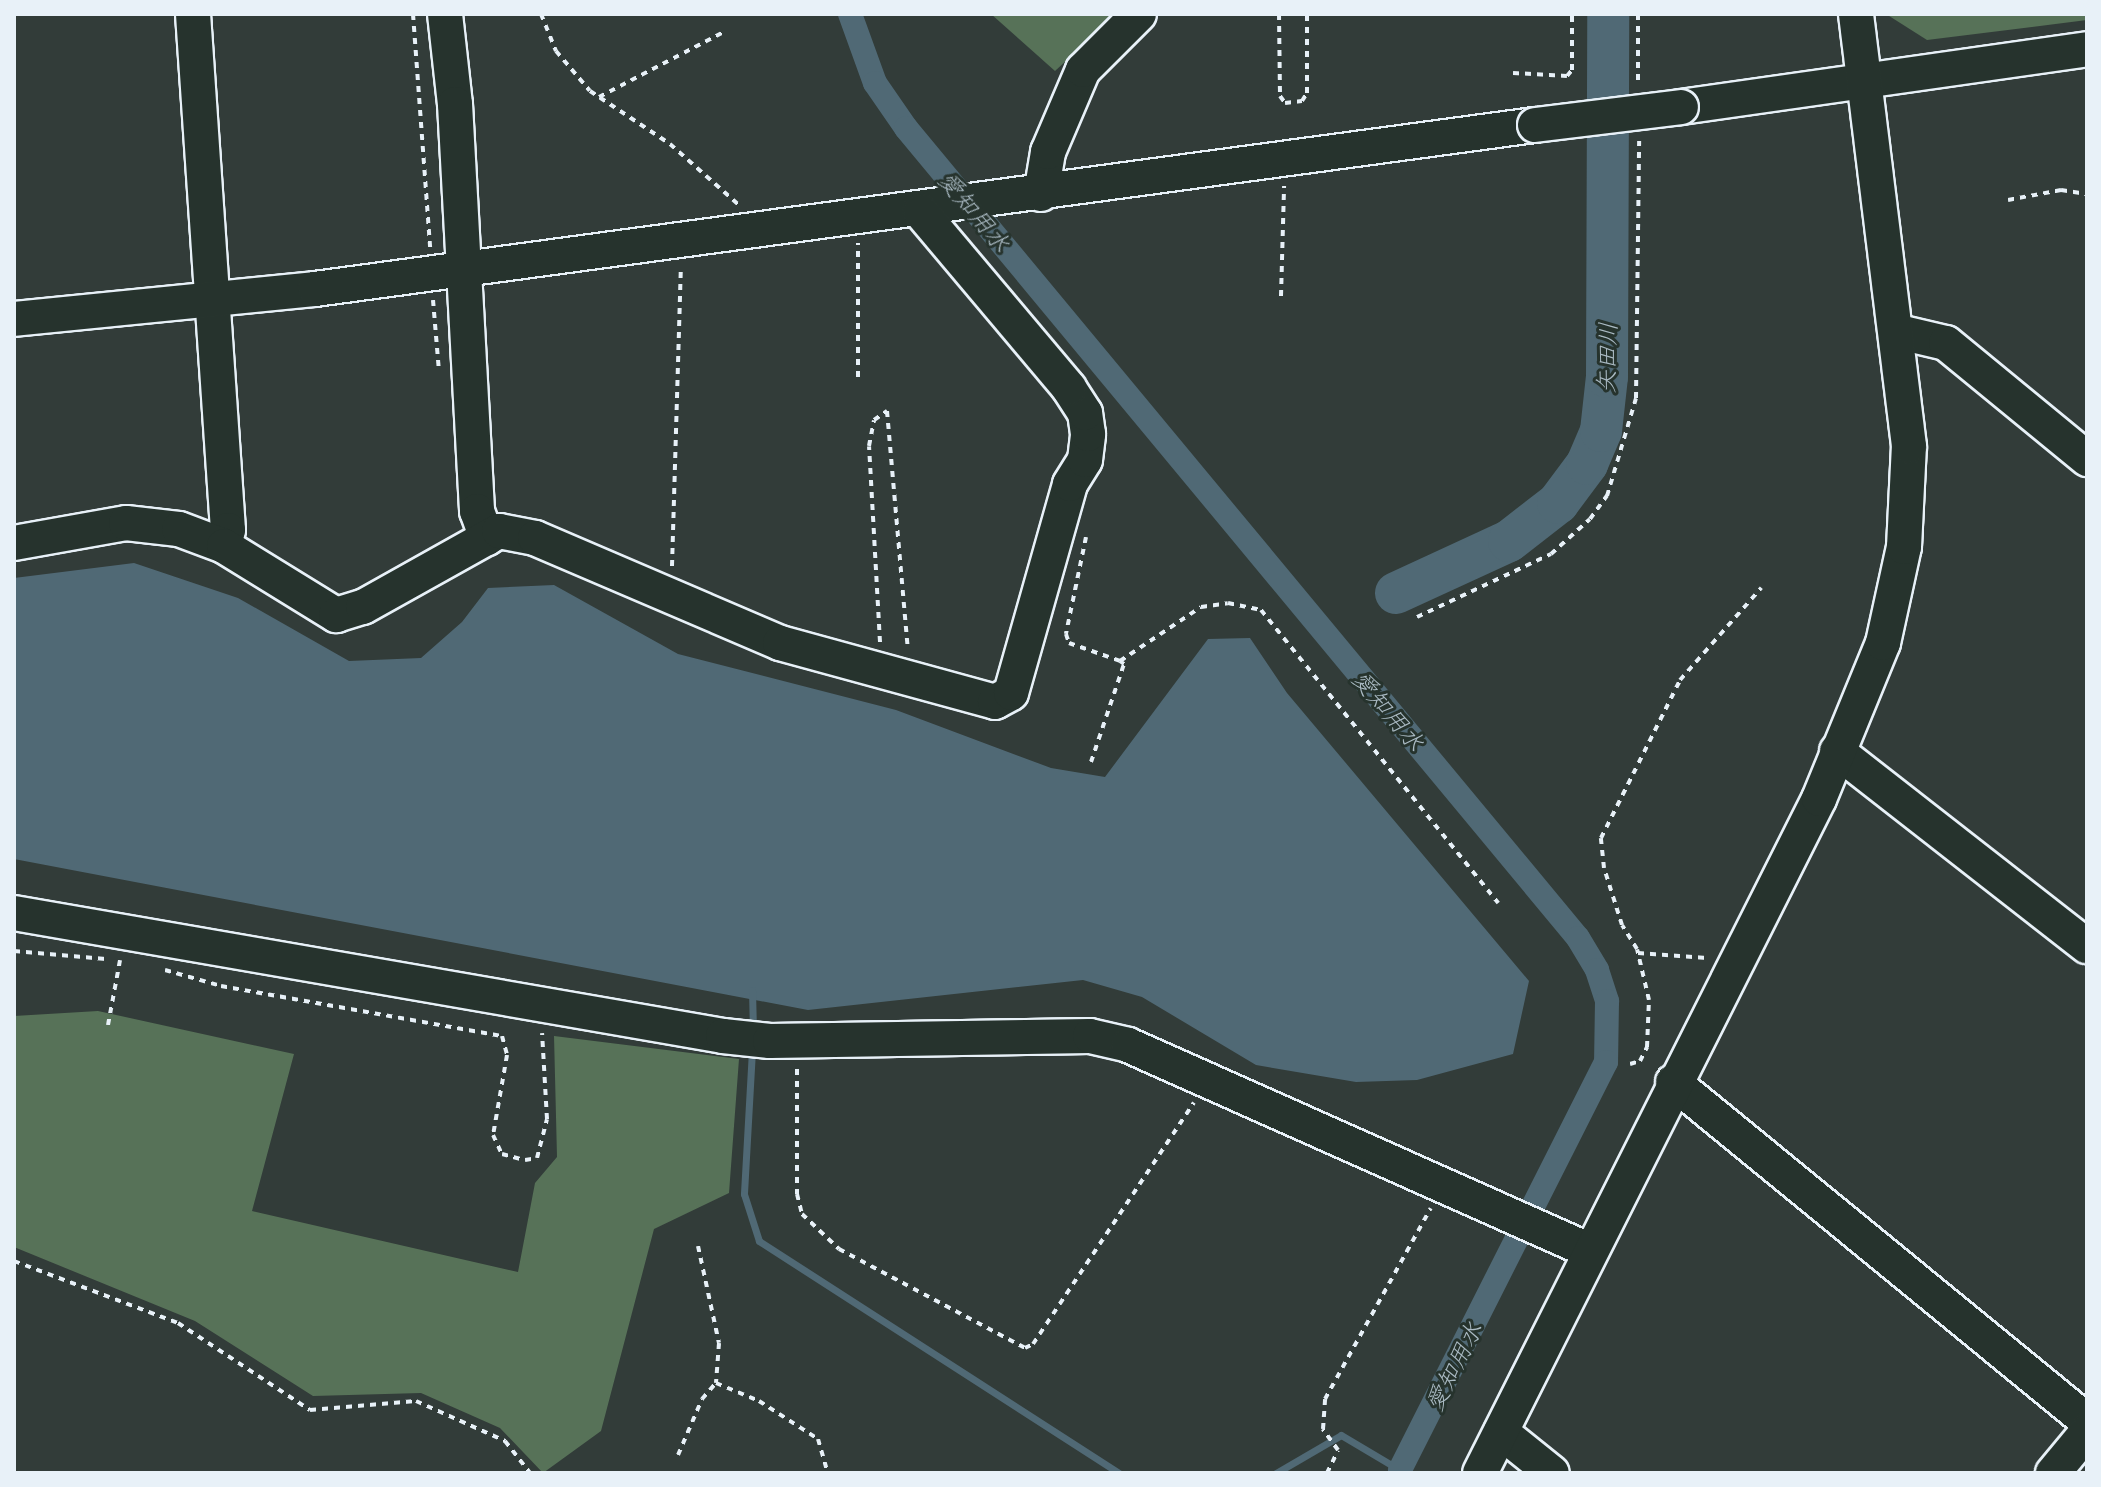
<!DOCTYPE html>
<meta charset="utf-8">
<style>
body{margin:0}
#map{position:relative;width:2101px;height:1487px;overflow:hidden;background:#323c39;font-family:Mali,"Klee One",sans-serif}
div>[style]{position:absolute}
.green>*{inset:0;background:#577258}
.water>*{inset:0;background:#506975}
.stream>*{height:7px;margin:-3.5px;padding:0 3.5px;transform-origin:3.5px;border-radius:3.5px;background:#506975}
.canal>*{height:24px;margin:-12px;padding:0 12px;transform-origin:12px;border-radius:12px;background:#506975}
.river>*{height:42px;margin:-21px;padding:0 21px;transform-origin:21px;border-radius:21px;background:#506975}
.path>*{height:4px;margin-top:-2px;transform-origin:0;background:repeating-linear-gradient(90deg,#e8f1f8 0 6px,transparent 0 12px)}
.roads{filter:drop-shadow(2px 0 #e8f1f8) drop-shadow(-2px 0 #e8f1f8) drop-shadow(0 2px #e8f1f8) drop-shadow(0 -2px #e8f1f8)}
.minor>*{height:34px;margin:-17px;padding:0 17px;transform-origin:17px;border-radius:17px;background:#26332d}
.bridges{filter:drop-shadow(2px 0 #e8f1f8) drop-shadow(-2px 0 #e8f1f8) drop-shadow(0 2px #e8f1f8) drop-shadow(0 -2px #e8f1f8)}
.minor-bridge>*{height:34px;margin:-17px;padding:0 17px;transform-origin:17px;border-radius:17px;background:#26332d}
span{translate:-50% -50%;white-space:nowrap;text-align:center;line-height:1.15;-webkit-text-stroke:6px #26332d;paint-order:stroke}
.water-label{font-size:24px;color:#abbbc4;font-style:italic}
.frame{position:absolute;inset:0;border:16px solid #e8f1f8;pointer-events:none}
</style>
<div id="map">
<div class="green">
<i style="clip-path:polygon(991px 14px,1117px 14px,1055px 71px)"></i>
<i style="clip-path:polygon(1886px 14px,2087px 14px,2087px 20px,1927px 40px)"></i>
<i style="clip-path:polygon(98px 1011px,294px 1054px,252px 1211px,518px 1272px,535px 1183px,557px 1157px,554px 1036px,739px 1059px,729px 1193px,654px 1229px,601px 1431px,543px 1473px,500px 1428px,421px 1393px,313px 1396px,195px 1321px,14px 1247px,14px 1016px)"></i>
</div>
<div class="water">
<i style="clip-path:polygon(134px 563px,238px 598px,349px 661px,421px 658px,462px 622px,488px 588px,554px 585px,678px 654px,896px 710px,1051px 768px,1105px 777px,1208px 639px,1250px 638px,1287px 693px,1529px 981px,1513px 1054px,1417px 1080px,1356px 1082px,1256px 1065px,1142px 997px,1083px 980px,808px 1010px,14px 859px,14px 578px)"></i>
</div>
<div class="stream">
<i style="left:752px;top:990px;width:40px;rotate:88.6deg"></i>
<i style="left:752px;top:1050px;width:144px;rotate:93.2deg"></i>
<i style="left:744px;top:1194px;width:49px;rotate:72.3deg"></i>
<i style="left:759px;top:1241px;width:428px;rotate:32.8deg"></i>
<i style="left:1276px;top:1473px;width:75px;rotate:-30.3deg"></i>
<i style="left:1341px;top:1435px;width:69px;rotate:30.7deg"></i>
</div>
<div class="canal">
<i style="left:850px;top:14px;width:73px;rotate:70.1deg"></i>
<i style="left:875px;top:83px;width:55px;rotate:55.4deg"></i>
<i style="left:906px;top:128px;width:1052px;rotate:50.32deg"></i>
<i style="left:1578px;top:938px;width:37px;rotate:59deg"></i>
<i style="left:1597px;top:970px;width:33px;rotate:72deg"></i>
<i style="left:1607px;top:1001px;width:61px;rotate:90.9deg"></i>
<i style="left:1606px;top:1062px;width:457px;rotate:116.8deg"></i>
</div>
<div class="river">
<i style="left:1396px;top:593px;width:124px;rotate:-24.7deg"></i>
<i style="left:1509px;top:541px;width:62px;rotate:-37.8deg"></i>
<i style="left:1558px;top:503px;width:49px;rotate:-53.4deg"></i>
<i style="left:1587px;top:464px;width:36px;rotate:-67deg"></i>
<i style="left:1601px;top:431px;width:54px;rotate:-83.7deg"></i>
<i style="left:1607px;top:377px;width:363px;rotate:-89.8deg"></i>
</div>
<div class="path">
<i style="left:413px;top:14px;width:234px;rotate:85.8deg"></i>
<i style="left:541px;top:14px;width:40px;rotate:68deg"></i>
<i style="left:556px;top:51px;width:52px;rotate:49.6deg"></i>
<i style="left:590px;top:91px;width:96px;rotate:33.5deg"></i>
<i style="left:670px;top:144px;width:92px;rotate:41.5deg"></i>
<i style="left:1279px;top:14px;width:82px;rotate:89.3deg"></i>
<i style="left:1280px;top:96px;width:9px;rotate:54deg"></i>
<i style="left:1285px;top:103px;width:17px;rotate:-7deg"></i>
<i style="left:1302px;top:101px;width:9px;rotate:-58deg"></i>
<i style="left:1307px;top:93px;width:79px;rotate:-90deg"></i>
<i style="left:1638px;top:14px;width:70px;rotate:90deg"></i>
<i style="left:1513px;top:73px;width:54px;rotate:3.2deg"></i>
<i style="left:1567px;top:76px;width:8px;rotate:-50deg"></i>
<i style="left:1572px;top:70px;width:56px;rotate:-90deg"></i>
<i style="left:599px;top:97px;width:139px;rotate:-27.5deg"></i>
<i style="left:2008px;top:200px;width:54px;rotate:-10.7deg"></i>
<i style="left:2061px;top:190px;width:26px;rotate:9deg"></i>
<i style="left:1281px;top:296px;width:110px;rotate:-88.4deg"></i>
<i style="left:433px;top:300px;width:71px;rotate:85.2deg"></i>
<i style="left:858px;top:377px;width:134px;rotate:-90deg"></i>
<i style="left:1086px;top:537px;width:99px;rotate:101.7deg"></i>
<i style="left:1066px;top:634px;width:9px;rotate:72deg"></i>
<i style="left:1069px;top:643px;width:54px;rotate:19.4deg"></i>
<i style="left:1120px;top:661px;width:97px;rotate:-33.7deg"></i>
<i style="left:1201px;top:607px;width:27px;rotate:-8deg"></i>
<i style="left:1228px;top:603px;width:34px;rotate:12deg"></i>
<i style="left:1261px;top:610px;width:377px;rotate:51deg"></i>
<i style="left:672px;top:566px;width:299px;rotate:-88.3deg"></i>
<i style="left:1417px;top:617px;width:148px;rotate:-25.2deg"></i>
<i style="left:1551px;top:554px;width:52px;rotate:-41.9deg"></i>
<i style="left:1590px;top:519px;width:29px;rotate:-54deg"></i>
<i style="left:1607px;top:496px;width:102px;rotate:-73.5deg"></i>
<i style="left:1636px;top:398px;width:257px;rotate:-89.3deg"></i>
<i style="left:880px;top:642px;width:196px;rotate:-93.2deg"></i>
<i style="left:869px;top:446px;width:26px;rotate:-79deg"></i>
<i style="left:874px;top:420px;width:16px;rotate:-35deg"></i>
<i style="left:887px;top:411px;width:239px;rotate:85deg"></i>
<i style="left:1091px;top:762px;width:103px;rotate:-71.4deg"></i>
<i style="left:1124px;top:664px;width:5px;rotate:-143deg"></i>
<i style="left:14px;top:951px;width:92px;rotate:5deg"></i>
<i style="left:1638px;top:953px;width:69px;rotate:4.1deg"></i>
<i style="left:165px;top:970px;width:58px;rotate:15.9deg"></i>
<i style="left:221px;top:986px;width:285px;rotate:10.1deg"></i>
<i style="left:502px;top:1036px;width:20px;rotate:75deg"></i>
<i style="left:507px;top:1055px;width:81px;rotate:99.9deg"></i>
<i style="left:493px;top:1135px;width:21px;rotate:65deg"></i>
<i style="left:502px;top:1154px;width:24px;rotate:15deg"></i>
<i style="left:525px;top:1160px;width:12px;rotate:-9deg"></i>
<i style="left:537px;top:1158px;width:40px;rotate:-75.6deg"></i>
<i style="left:547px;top:1119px;width:86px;rotate:-93.3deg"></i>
<i style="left:108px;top:1025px;width:66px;rotate:-79.5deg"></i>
<i style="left:1630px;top:1064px;width:10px;rotate:-17deg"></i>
<i style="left:1640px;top:1061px;width:16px;rotate:-63deg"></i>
<i style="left:1647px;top:1047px;width:47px;rotate:-87.6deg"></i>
<i style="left:1649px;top:1000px;width:52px;rotate:-103.2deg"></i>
<i style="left:1637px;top:949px;width:28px;rotate:-122deg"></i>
<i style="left:1622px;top:925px;width:60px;rotate:-107.5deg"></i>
<i style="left:1604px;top:868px;width:30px;rotate:-96deg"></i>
<i style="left:1601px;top:838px;width:177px;rotate:-63.4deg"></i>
<i style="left:1680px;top:680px;width:123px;rotate:-48.6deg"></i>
<i style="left:797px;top:1069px;width:125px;rotate:90deg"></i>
<i style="left:797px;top:1194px;width:21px;rotate:76deg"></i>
<i style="left:802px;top:1214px;width:51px;rotate:43.4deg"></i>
<i style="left:839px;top:1249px;width:211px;rotate:28deg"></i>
<i style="left:1025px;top:1348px;width:9px;rotate:-27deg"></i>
<i style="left:1033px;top:1344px;width:290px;rotate:-56.3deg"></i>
<i style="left:698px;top:1246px;width:99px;rotate:77.8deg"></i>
<i style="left:719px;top:1343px;width:40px;rotate:94.3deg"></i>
<i style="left:14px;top:1261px;width:175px;rotate:20.7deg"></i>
<i style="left:178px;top:1323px;width:158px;rotate:33.4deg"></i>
<i style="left:310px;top:1410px;width:106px;rotate:-4.9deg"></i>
<i style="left:416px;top:1401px;width:98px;rotate:24.2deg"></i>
<i style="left:505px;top:1441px;width:41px;rotate:52deg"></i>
<i style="left:678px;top:1455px;width:61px;rotate:-66.8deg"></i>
<i style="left:702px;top:1399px;width:21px;rotate:-49deg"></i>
<i style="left:716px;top:1383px;width:47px;rotate:22.7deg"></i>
<i style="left:759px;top:1401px;width:70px;rotate:32.8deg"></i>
<i style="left:818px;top:1439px;width:35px;rotate:74deg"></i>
<i style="left:1327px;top:1473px;width:25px;rotate:-64deg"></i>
<i style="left:1338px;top:1450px;width:26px;rotate:-126deg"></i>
<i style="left:1323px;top:1429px;width:30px;rotate:-86deg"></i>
<i style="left:1325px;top:1399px;width:218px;rotate:-61deg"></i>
</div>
<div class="roads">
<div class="minor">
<i style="left:193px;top:14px;width:517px;rotate:86.12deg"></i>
<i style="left:228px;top:530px;width:16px;rotate:104deg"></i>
<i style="left:445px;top:14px;width:91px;rotate:83.7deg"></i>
<i style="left:455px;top:104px;width:408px;rotate:86.9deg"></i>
<i style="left:477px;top:511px;width:29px;rotate:70deg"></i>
<i style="left:1681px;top:107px;width:410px;rotate:-8.1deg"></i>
<i style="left:1041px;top:194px;width:43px;rotate:-80.5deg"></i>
<i style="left:1048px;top:152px;width:89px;rotate:-66.9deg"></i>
<i style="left:1083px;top:70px;width:79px;rotate:-45deg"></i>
<i style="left:14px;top:319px;width:302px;rotate:-5.7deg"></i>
<i style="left:315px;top:289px;width:1231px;rotate:-7.66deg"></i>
<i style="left:1899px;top:332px;width:48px;rotate:13.2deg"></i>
<i style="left:1946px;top:343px;width:183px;rotate:39.4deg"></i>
<i style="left:14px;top:543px;width:114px;rotate:-10.1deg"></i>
<i style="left:126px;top:523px;width:53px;rotate:6.5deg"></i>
<i style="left:179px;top:529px;width:48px;rotate:20.7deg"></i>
<i style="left:224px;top:546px;width:132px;rotate:31.6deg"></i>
<i style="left:336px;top:615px;width:28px;rotate:-17deg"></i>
<i style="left:363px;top:607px;width:156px;rotate:-29.2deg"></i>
<i style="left:499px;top:531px;width:37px;rotate:11deg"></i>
<i style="left:535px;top:538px;width:267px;rotate:23.2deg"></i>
<i style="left:780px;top:643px;width:223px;rotate:15.3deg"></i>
<i style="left:995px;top:702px;width:18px;rotate:-29deg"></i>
<i style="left:1011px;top:693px;width:217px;rotate:-74.2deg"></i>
<i style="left:1070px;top:484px;width:28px;rotate:-58deg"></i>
<i style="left:1085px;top:460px;width:26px;rotate:-83deg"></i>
<i style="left:1088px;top:434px;width:21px;rotate:-98deg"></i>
<i style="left:1085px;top:413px;width:30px;rotate:-123deg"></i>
<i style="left:1069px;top:388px;width:231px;rotate:-130.1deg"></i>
<i style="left:1837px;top:751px;width:317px;rotate:38deg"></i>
<i style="left:14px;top:913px;width:720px;rotate:9.84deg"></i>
<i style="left:723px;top:1036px;width:47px;rotate:6.1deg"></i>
<i style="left:770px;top:1041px;width:320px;rotate:-0.9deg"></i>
<i style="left:1090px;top:1036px;width:39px;rotate:13deg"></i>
<i style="left:1128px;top:1045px;width:504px;rotate:24.02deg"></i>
<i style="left:1673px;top:1082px;width:535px;rotate:39.31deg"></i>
<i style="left:1501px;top:1432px;width:65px;rotate:38.8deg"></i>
<i style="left:1480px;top:1473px;width:754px;rotate:-63.3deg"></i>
<i style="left:1819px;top:799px;width:169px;rotate:-67.7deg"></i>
<i style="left:1883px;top:643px;width:98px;rotate:-77.7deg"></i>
<i style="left:1904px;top:547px;width:101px;rotate:-87.2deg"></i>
<i style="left:1909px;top:446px;width:435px;rotate:-97deg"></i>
<i style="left:2053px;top:1473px;width:53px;rotate:-50.3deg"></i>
</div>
</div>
<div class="bridges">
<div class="minor-bridge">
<i style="left:1535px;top:125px;width:147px;rotate:-7deg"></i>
</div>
</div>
<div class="water-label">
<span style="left:975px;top:211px;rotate:50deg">愛知用水</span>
<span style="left:1606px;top:358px;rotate:-88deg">矢田川</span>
<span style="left:1389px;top:710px;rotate:50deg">愛知用水</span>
<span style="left:1453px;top:1366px;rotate:-63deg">愛知用水</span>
</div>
<div class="frame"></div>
</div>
